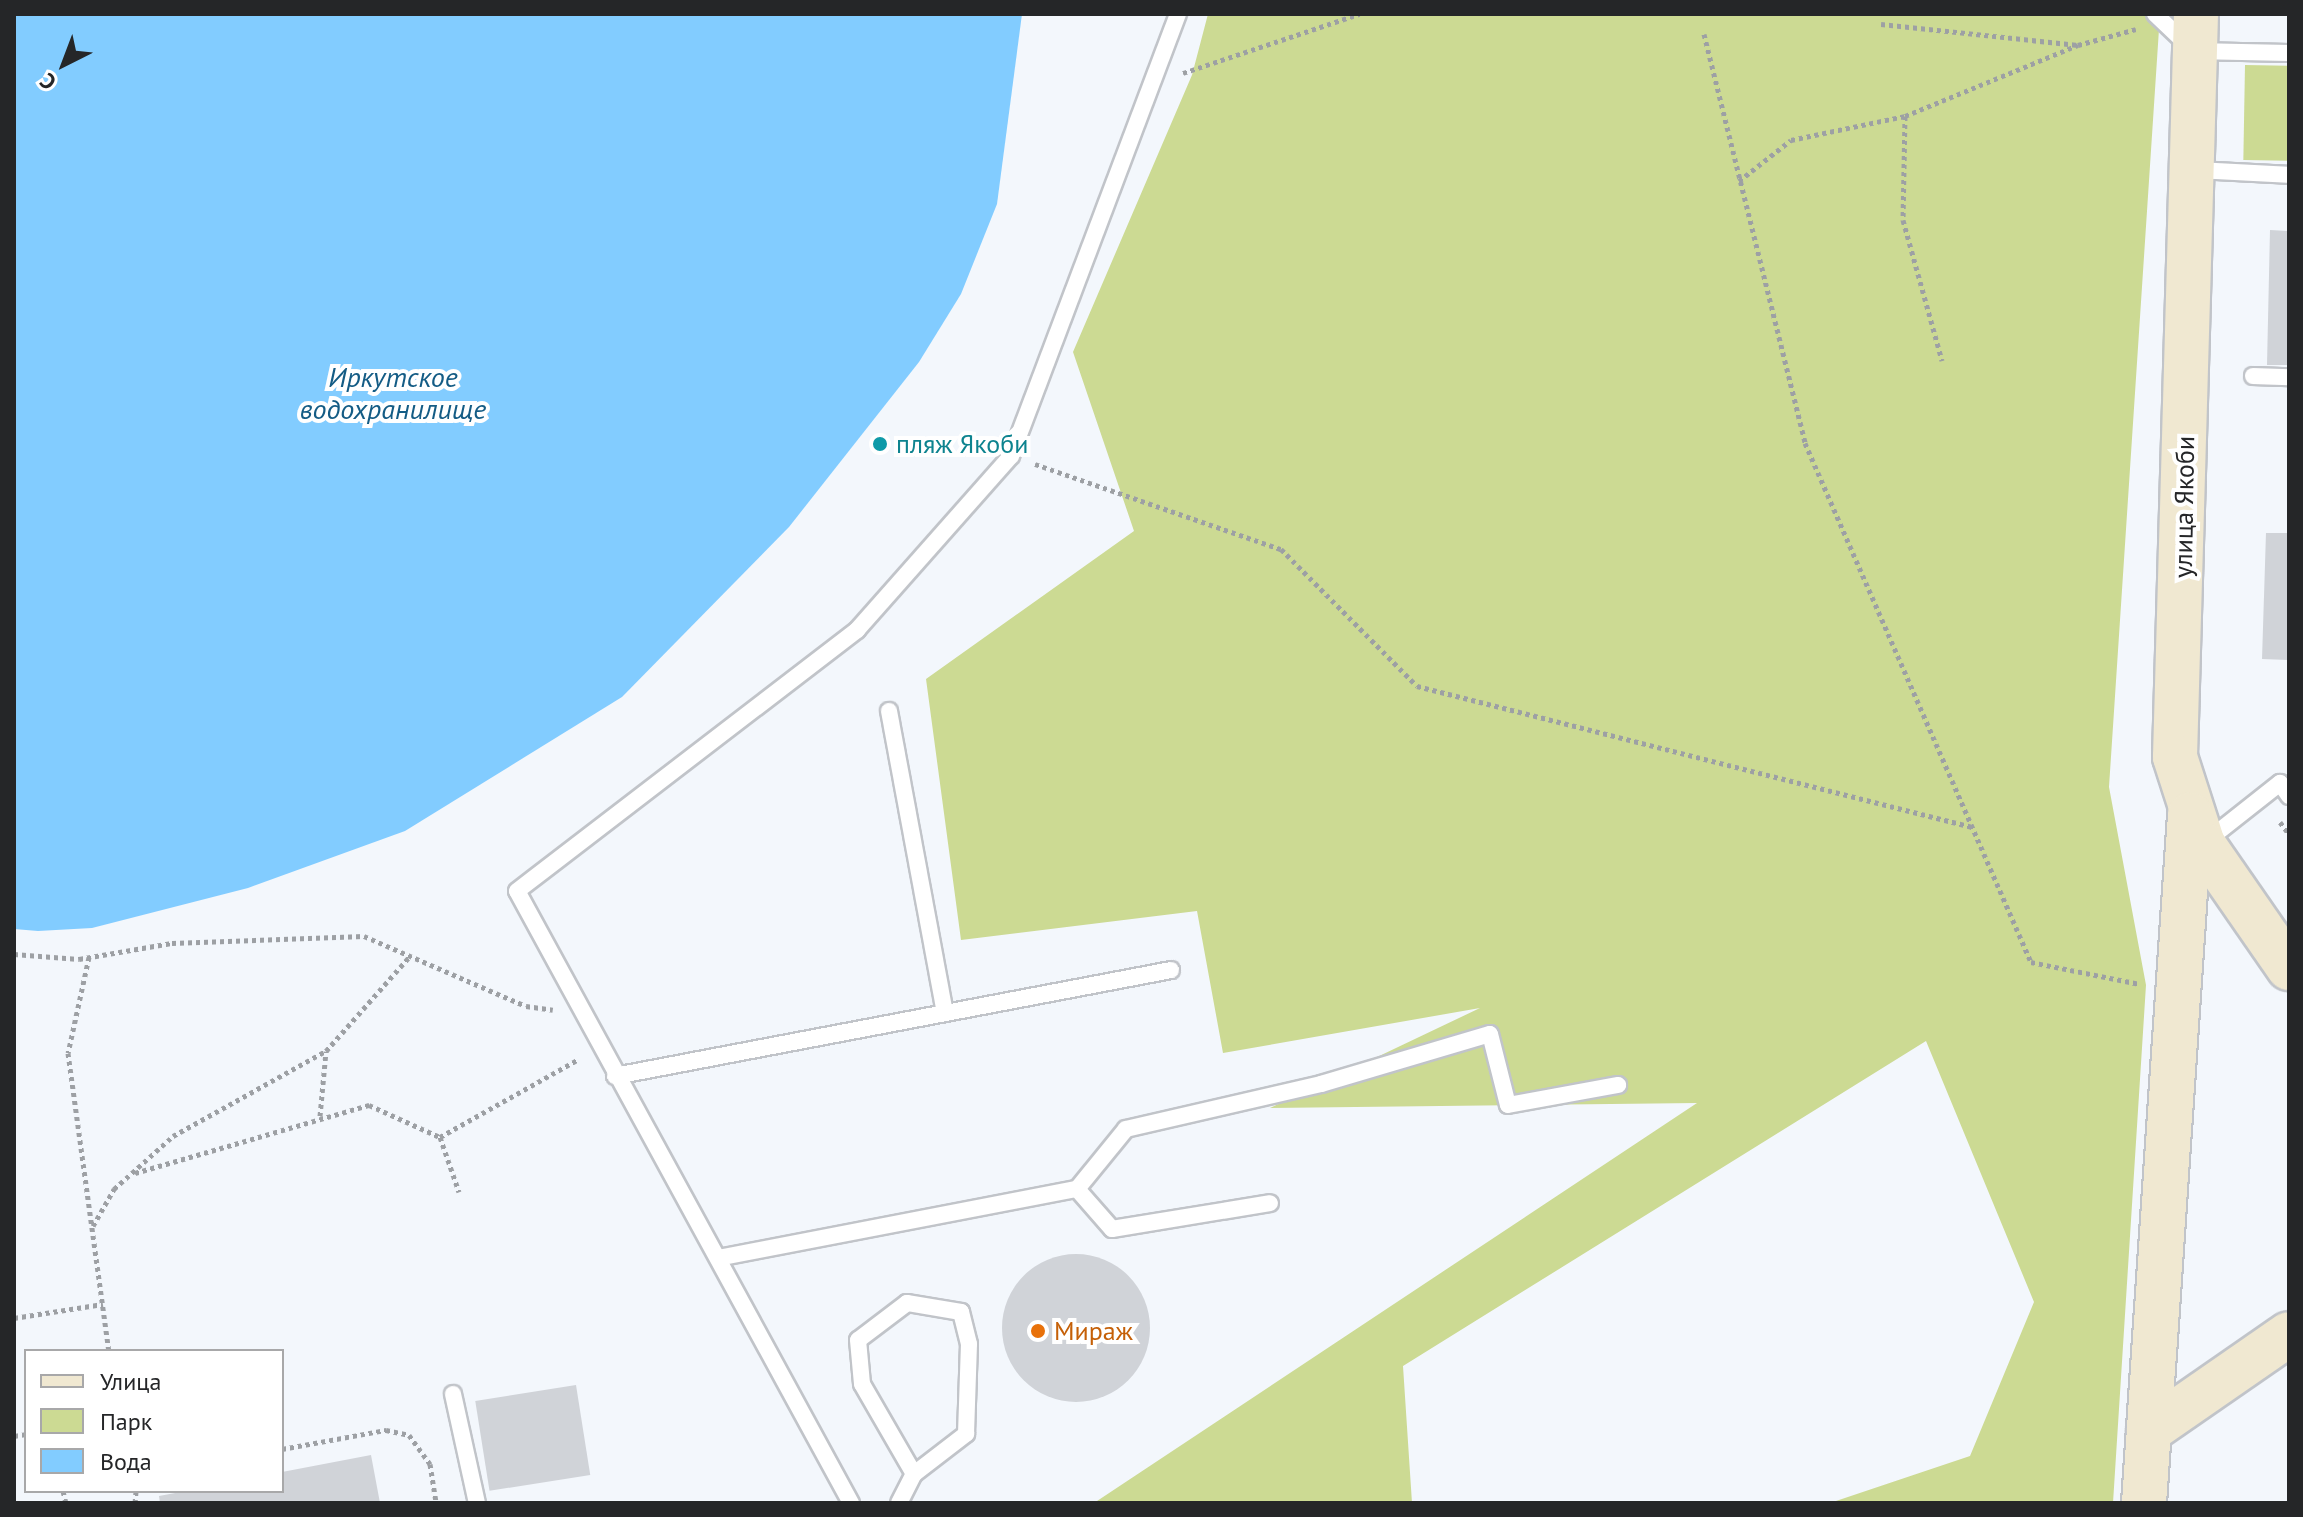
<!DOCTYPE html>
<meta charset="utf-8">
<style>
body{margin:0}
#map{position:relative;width:2303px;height:1517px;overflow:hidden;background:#f3f7fc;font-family:"PT Sans",sans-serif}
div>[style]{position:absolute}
.green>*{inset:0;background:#ccda93;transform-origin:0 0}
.water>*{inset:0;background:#82ccff}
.building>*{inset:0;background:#d0d3d8;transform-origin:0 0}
.round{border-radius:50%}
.path>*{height:5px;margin-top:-2.5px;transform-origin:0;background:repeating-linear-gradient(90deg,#9da0a4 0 4px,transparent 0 8px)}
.roads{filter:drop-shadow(2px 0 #c1c4c9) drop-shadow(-2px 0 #c1c4c9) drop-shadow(0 2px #c1c4c9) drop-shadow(0 -2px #c1c4c9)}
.lane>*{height:16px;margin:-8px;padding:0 8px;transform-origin:8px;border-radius:8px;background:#fff}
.secondary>*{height:44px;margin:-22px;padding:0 22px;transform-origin:22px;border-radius:22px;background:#f0e8d1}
.dots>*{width:22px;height:22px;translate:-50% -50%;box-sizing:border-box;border:4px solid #fff;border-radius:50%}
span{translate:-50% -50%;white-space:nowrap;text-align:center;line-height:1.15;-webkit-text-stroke:8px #fff;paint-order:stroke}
.culture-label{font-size:26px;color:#0d838f}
.left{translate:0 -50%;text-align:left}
.street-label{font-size:26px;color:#252628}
.food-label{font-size:26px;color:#c56008}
.water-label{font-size:28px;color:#145c85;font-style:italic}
.frame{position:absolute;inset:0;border:16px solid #252628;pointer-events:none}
.legend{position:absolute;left:24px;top:1349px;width:260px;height:144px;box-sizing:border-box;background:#fff;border:2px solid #a8a8a9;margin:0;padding:10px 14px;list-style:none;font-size:24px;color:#252628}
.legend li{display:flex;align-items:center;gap:16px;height:40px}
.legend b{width:40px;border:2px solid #a8a8a9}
.north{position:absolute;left:24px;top:24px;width:80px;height:80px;-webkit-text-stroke:6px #fff;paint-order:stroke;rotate:222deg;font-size:22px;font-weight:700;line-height:32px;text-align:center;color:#252628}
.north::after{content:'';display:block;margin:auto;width:28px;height:36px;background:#252628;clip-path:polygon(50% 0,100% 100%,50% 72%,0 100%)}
</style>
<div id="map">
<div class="green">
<i style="clip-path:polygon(1208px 14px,2160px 14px,2109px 787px,2146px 985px,2113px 1503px,1830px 1503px,1970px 1456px,2034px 1302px,1926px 1041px,1403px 1366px,1412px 1503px,1094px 1503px,1697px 1103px,1270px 1108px,1480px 1008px,1223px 1053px,1197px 911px,961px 940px,926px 679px,1134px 531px,1073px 352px,1192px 75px)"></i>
<i style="left:2245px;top:65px;width:44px;height:95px;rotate:1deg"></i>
</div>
<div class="water">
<i style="clip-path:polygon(14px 14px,1022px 14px,997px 204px,961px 294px,919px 362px,789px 527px,622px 697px,405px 831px,248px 888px,92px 928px,38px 931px,14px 929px)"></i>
</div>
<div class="building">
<i style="clip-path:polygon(2270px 230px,2289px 231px,2289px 365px,2267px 365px)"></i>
<i style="clip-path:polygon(2266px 533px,2289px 533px,2289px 660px,2262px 659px)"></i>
<i class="round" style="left:1002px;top:1254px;width:148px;height:148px"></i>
<i style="left:576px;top:1385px;width:91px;height:102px;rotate:81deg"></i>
<i style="clip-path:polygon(371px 1455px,380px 1503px,160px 1503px,159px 1496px,186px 1491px,282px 1491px,282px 1472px)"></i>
</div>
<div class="path">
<i style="left:1881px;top:24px;width:198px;rotate:6.1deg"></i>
<i style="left:2078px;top:45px;width:60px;rotate:-15.4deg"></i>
<i style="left:1704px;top:34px;width:421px;rotate:76.1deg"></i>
<i style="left:1805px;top:443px;width:566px;rotate:66.47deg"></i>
<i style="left:2031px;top:962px;width:111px;rotate:11.4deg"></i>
<i style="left:1183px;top:73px;width:186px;rotate:-18.5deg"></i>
<i style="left:1905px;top:116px;width:104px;rotate:91.1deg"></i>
<i style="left:1903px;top:220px;width:146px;rotate:74.5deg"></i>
<i style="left:1739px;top:181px;width:66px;rotate:-38.3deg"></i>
<i style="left:1791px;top:140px;width:116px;rotate:-11.9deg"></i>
<i style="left:1905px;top:116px;width:187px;rotate:-22.3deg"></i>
<i style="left:1035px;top:464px;width:260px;rotate:19.1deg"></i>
<i style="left:1281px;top:549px;width:193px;rotate:45.2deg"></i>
<i style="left:1417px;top:686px;width:573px;rotate:14.25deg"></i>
<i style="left:2280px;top:822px;width:15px;rotate:53deg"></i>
<i style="left:14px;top:954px;width:65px;rotate:4.4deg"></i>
<i style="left:79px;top:959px;width:94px;rotate:-9.8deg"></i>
<i style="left:172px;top:943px;width:192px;rotate:-2.1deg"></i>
<i style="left:364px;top:936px;width:176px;rotate:23.4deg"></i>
<i style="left:526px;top:1006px;width:27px;rotate:8deg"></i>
<i style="left:89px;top:957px;width:98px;rotate:102.3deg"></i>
<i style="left:68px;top:1053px;width:301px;rotate:82.2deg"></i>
<i style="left:320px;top:1116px;width:65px;rotate:-84.7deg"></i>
<i style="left:440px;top:1137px;width:159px;rotate:-29.3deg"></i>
<i style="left:135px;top:1173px;width:244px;rotate:-16.2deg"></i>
<i style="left:369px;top:1105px;width:78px;rotate:24.3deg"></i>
<i style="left:440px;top:1137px;width:58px;rotate:70.9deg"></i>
<i style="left:93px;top:1226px;width:43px;rotate:-60.4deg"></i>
<i style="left:114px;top:1189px;width:79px;rotate:-41.9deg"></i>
<i style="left:173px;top:1136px;width:175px;rotate:-29.1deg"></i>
<i style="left:326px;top:1051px;width:128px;rotate:-48.5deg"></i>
<i style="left:14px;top:1318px;width:90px;rotate:-8.9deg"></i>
<i style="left:14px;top:1436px;width:12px;rotate:-9deg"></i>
<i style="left:282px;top:1449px;width:106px;rotate:-10.4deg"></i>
<i style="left:386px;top:1430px;width:24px;rotate:12deg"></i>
<i style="left:409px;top:1435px;width:36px;rotate:54deg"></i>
<i style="left:430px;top:1464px;width:39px;rotate:81deg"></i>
<i style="left:63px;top:1491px;width:12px;rotate:76deg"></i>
<i style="left:135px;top:1503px;width:12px;rotate:-85deg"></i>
</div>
<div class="roads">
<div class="lane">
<i style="left:2155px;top:14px;width:54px;rotate:43.5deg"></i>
<i style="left:2194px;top:51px;width:95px;rotate:1.2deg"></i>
<i style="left:2195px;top:170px;width:94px;rotate:3deg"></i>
<i style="left:2253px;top:376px;width:36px;rotate:2deg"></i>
<i style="left:889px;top:711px;width:307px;rotate:79.5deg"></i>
<i style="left:2204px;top:843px;width:97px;rotate:-38.3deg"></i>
<i style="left:2280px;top:783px;width:16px;rotate:55deg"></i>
<i style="left:615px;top:1076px;width:566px;rotate:-10.79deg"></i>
<i style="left:1077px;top:1189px;width:53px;rotate:48.8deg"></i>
<i style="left:1112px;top:1229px;width:160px;rotate:-9.3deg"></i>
<i style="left:723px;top:1257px;width:360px;rotate:-10.9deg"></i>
<i style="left:1077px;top:1189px;width:77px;rotate:-50.8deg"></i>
<i style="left:1126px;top:1129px;width:200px;rotate:-13deg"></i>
<i style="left:1321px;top:1084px;width:176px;rotate:-16.5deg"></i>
<i style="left:1490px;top:1034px;width:73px;rotate:75.8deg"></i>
<i style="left:1508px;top:1105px;width:112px;rotate:-10.3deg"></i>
<i style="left:453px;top:1394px;width:112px;rotate:77.6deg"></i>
<i style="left:851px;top:1503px;width:697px;rotate:-118.62deg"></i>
<i style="left:517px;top:891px;width:429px;rotate:-37.5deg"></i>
<i style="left:857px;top:630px;width:232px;rotate:-48.5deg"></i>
<i style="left:1011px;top:456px;width:472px;rotate:-69.3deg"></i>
<i style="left:899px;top:1503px;width:33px;rotate:-63deg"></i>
<i style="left:914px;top:1474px;width:66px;rotate:-37.6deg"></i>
<i style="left:966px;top:1434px;width:90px;rotate:-88.1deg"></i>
<i style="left:969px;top:1344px;width:33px;rotate:-104deg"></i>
<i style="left:961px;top:1312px;width:55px;rotate:-170.5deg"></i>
<i style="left:907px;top:1303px;width:61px;rotate:142.9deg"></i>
<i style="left:858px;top:1340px;width:44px;rotate:84.8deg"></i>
<i style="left:862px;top:1384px;width:104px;rotate:60deg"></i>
</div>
<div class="secondary">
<i style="left:2196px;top:14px;width:743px;rotate:91.62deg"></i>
<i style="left:2175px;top:757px;width:91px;rotate:72.2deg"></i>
<i style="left:2203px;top:844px;width:151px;rotate:55.3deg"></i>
<i style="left:2149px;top:1431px;width:170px;rotate:-34.7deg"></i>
<i style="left:2144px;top:1503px;width:690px;rotate:-86.17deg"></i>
</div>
</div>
<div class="dots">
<i style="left:880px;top:444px;background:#0f9aa8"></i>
<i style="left:1038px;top:1331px;background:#e8710a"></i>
</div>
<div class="culture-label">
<span class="left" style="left:896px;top:444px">пляж Якоби</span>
</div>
<div class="street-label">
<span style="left:2184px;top:507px;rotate:-89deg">улица Якоби</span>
</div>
<div class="food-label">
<span class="left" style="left:1054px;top:1331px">Мираж</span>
</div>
<div class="water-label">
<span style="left:393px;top:393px">Иркутское<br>водохранилище</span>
</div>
<div class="frame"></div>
<ul class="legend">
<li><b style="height:10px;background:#f0e8d1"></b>Улица</li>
<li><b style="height:22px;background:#ccda93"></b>Парк</li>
<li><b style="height:22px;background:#82ccff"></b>Вода</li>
</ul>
<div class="north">С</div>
</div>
